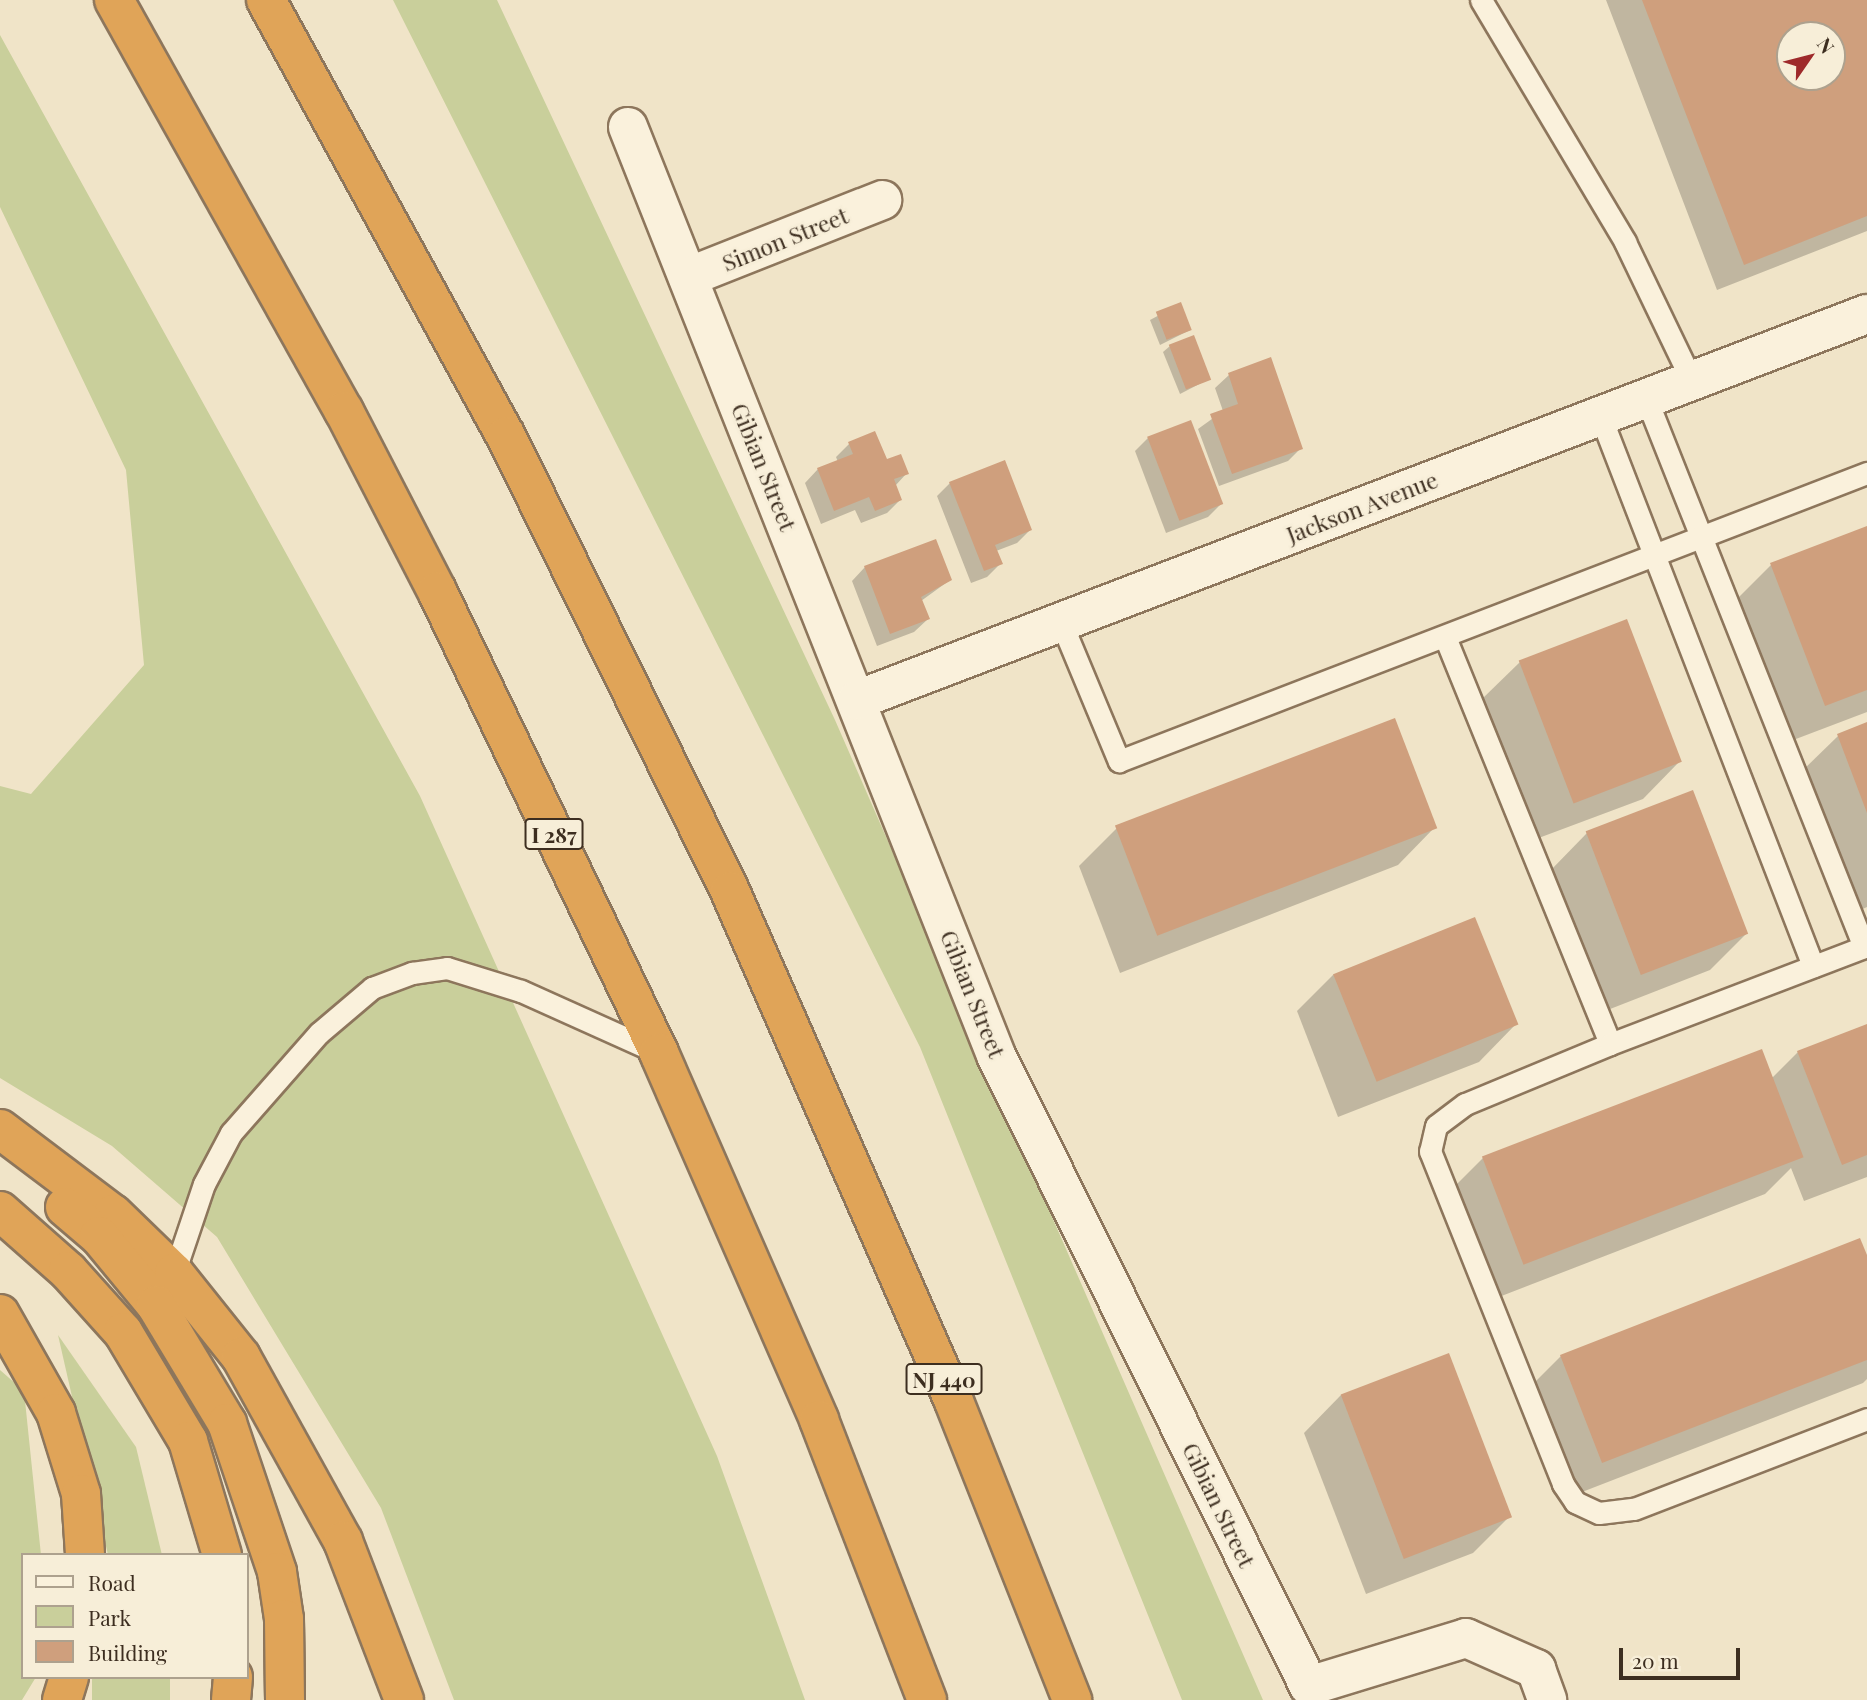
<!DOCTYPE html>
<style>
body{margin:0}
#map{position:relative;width:1867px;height:1700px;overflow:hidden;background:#f0e4c8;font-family:"Playfair Display",serif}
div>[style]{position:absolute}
.green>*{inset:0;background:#c9cf9b;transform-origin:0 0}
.shadow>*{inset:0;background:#0003}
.building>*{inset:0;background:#cf9f7d;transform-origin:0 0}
.roads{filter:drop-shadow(2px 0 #8d765c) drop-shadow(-2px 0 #8d765c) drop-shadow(0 2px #8d765c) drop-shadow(0 -2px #8d765c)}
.service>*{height:21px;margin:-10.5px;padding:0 10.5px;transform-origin:10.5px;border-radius:10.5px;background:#faf1dc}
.minor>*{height:38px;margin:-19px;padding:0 19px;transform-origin:19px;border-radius:19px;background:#faf1dc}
.motorway>*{height:38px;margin:-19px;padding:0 19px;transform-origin:19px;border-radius:19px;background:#e0a458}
span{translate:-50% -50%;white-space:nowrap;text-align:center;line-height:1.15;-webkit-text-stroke:5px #f7eed8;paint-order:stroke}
.shield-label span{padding:2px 5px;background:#f7eed8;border:2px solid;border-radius:5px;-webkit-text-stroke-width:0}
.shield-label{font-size:21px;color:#3d2e20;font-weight:700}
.street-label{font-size:23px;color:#3d2e20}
.legend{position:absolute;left:21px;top:1553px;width:228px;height:126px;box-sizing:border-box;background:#f7eed8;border:2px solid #ada18e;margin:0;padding:9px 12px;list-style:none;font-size:21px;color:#3d2e20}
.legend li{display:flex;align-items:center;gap:14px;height:35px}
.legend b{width:35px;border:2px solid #ada18e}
.north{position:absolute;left:1776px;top:21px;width:70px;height:70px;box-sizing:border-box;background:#f7eed8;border:2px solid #ada18e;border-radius:50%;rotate:55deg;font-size:19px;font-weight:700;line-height:28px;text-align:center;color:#3d2e20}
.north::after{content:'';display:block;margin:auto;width:24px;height:32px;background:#9e2a2b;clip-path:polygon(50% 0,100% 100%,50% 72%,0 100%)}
.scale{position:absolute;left:1619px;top:1648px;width:121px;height:32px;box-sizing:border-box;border:4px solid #3d2e20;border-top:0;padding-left:9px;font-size:21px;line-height:24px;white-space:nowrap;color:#3d2e20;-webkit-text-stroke:5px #f7eed8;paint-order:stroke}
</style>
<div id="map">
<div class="green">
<i style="clip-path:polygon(393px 0,497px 0,835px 720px,1263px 1700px,1182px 1700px,920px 1047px)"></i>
<i style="clip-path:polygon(0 35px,420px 796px,717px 1456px,805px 1700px,454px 1700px,381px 1508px,217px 1237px,112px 1146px,0 1078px,0 786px,31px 794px,144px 665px,126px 470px,0 207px)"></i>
<i style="clip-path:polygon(58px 1335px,136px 1447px,162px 1555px,108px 1555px)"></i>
<i style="clip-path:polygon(0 1370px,24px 1391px,41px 1555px,23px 1555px,23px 1677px,36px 1677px,22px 1700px,0 1700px)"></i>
<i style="left:92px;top:1677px;width:78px;height:24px"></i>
</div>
<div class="shadow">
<i style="clip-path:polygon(evenodd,1606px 0,1867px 0,1867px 231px,1717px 290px,1606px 0,1790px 35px,1832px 35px,1832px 77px,1790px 77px,1790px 35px)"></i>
<i style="clip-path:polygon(1180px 304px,1190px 330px,1160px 345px,1150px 320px)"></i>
<i style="clip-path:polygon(1170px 346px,1209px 379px,1180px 394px,1163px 352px)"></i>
<i style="clip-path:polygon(1229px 375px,1301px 448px,1288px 461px,1219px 486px,1198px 429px,1223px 411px,1215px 388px)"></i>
<i style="clip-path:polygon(1148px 438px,1221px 504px,1208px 517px,1166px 533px,1135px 451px)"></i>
<i style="clip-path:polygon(849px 444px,907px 473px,895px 486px,900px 500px,887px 513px,861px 523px,855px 510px,821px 524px,805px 483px,818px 469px,838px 462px,836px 457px)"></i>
<i style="clip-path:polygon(950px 483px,1030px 530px,1017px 543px,996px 551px,1001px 563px,987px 577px,971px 583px,937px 496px)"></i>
<i style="clip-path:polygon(1867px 527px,1867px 712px,1788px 742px,1734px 602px,1771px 565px)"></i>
<i style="clip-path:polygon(865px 567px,950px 580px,921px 601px,928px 619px,914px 632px,877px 646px,852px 581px)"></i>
<i style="clip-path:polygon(1626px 621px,1680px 761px,1643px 799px,1536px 839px,1482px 699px,1520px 662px)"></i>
<i style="clip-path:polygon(1867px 724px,1867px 907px,1854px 913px,1800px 773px,1838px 736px)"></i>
<i style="clip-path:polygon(1435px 827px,1398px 865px,1120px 973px,1079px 866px,1116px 829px)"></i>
<i style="clip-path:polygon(1587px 833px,1747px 933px,1710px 970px,1605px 1011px,1550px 871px)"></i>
<i style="clip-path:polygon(1334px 974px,1516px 1024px,1479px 1062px,1338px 1117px,1297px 1011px)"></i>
<i style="clip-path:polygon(1867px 1025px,1867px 1177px,1804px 1201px,1791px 1168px,1765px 1194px,1486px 1302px,1445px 1196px,1483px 1158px,1772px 1078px,1798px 1052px)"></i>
<i style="clip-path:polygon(1867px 1260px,1867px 1379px,1863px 1383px,1564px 1499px,1523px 1394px,1561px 1356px)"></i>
<i style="clip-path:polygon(1341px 1395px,1510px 1516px,1473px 1553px,1366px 1594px,1304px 1433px)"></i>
</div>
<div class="building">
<i style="clip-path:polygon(evenodd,1642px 0,1867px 0,1867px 216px,1744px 265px,1642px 0,1790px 35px,1832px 35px,1832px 77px,1790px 77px,1790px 35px)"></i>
<i style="left:1181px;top:302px;width:30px;height:27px;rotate:69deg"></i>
<i style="left:1194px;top:335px;width:48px;height:27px;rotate:69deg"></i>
<i style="clip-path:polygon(1271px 357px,1303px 449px,1232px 474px,1210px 414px,1238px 404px,1228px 373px)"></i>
<i style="left:1191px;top:420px;width:90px;height:47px;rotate:69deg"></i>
<i style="clip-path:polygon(875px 431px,887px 459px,901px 454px,909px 474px,894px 479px,902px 500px,875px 511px,869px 497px,834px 511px,817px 468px,853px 454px,848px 442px)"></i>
<i style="clip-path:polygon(1005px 460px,1032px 530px,995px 545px,1003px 564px,984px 571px,949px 482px)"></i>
<i style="clip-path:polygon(1867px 526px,1867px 690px,1825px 706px,1770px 563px)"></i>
<i style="clip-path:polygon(936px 539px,952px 580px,921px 597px,930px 619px,890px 634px,864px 566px)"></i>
<i style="left:1627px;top:619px;width:153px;height:116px;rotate:69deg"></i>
<i style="left:1395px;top:718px;width:118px;height:300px;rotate:69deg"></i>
<i style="clip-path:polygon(1867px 722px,1867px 813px,1837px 734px)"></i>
<i style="left:1693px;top:790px;width:154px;height:115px;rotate:69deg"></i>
<i style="left:1475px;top:917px;width:116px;height:153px;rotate:68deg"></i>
<i style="clip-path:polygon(1867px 1024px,1867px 1155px,1842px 1165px,1797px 1051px)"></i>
<i style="left:1762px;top:1049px;width:116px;height:300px;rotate:69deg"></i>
<i style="clip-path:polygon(1860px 1238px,1867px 1255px,1867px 1360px,1602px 1463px,1560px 1355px)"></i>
<i style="left:1449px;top:1353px;width:176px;height:116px;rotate:69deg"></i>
</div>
<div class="roads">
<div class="service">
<i style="left:1481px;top:0;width:282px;rotate:59.2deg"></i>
<i style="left:1625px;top:242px;width:154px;rotate:64.3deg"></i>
<i style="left:1646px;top:398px;width:591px;rotate:68.34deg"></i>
<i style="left:1600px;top:415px;width:591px;rotate:68.86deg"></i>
<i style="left:1061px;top:622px;width:151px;rotate:67.4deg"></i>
<i style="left:1119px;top:761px;width:802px;rotate:-21.06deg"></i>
<i style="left:1445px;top:637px;width:439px;rotate:67.9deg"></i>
<i style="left:1610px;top:1044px;width:157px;rotate:157.5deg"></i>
<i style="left:1465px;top:1104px;width:36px;rotate:143deg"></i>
<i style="left:1436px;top:1126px;width:26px;rotate:103deg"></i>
<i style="left:1430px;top:1151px;width:359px;rotate:68.2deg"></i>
<i style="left:1563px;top:1484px;width:22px;rotate:56deg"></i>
<i style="left:1575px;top:1502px;width:26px;rotate:25deg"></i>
<i style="left:1599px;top:1513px;width:35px;rotate:-7deg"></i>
<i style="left:1634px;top:1509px;width:250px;rotate:-21.1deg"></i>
<i style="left:1610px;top:1044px;width:275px;rotate:-20.9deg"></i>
<i style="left:174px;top:1273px;width:94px;rotate:-71.4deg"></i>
<i style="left:204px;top:1184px;width:58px;rotate:-62.1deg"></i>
<i style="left:231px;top:1133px;width:133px;rotate:-48.7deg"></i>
<i style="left:319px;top:1033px;width:70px;rotate:-40.3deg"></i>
<i style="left:372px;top:988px;width:43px;rotate:-20.6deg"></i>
<i style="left:412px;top:973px;width:35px;rotate:-8deg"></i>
<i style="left:447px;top:968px;width:77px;rotate:17.3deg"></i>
<i style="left:521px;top:991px;width:149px;rotate:24.2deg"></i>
</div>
<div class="minor">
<i style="left:628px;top:127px;width:998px;rotate:68.37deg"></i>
<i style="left:996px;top:1055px;width:704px;rotate:63.62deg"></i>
<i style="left:1309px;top:1686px;width:164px;rotate:-17deg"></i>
<i style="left:1466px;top:1638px;width:77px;rotate:23.9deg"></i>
<i style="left:1536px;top:1669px;width:33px;rotate:70deg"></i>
<i style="left:688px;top:277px;width:209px;rotate:-21.6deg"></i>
<i style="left:857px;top:700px;width:1081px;rotate:-20.92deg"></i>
</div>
<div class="motorway">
<i style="left:114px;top:0;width:471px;rotate:60.8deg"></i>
<i style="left:344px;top:411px;width:203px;rotate:62.7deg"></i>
<i style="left:437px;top:591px;width:513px;rotate:64.33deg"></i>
<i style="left:659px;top:1053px;width:400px;rotate:66.4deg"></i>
<i style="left:819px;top:1420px;width:300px;rotate:68.9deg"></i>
<i style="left:266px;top:0;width:498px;rotate:61.2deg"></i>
<i style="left:506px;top:436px;width:507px;rotate:63.79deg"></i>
<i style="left:730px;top:891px;width:555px;rotate:66.3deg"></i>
<i style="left:953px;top:1399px;width:324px;rotate:68.4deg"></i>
<i style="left:0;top:1129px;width:141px;rotate:37deg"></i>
<i style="left:113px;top:1214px;width:85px;rotate:44deg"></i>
<i style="left:174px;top:1273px;width:107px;rotate:51.4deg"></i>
<i style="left:241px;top:1357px;width:210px;rotate:61deg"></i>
<i style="left:343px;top:1541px;width:170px;rotate:69deg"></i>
<i style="left:65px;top:1207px;width:45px;rotate:40.5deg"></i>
<i style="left:99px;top:1236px;width:89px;rotate:50.4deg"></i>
<i style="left:156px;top:1305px;width:138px;rotate:59deg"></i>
<i style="left:227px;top:1423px;width:157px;rotate:71.4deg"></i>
<i style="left:277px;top:1572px;width:48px;rotate:81.5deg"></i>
<i style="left:284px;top:1619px;width:81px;rotate:89.3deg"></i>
<i style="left:0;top:1211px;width:91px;rotate:41.4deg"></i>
<i style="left:68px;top:1271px;width:82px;rotate:48deg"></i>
<i style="left:123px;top:1332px;width:127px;rotate:59.2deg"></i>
<i style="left:188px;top:1441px;width:119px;rotate:73.4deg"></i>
<i style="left:0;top:1314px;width:114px;rotate:60.5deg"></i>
<i style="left:56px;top:1413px;width:85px;rotate:72.8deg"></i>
<i style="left:81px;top:1494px;width:61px;rotate:86.2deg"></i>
<i style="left:62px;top:1700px;width:24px;rotate:-73deg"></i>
<i style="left:231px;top:1700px;width:23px;rotate:-85deg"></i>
</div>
</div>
<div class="shield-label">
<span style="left:554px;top:834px">I 287</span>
<span style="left:944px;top:1379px">NJ 440</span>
</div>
<div class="street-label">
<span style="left:785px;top:239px;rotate:-22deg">Simon Street</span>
<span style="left:764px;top:467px;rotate:68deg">Gibian Street</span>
<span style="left:1362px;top:507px;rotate:-21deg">Jackson Avenue</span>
<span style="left:973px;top:994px;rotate:68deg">Gibian Street</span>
<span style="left:1219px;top:1505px;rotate:64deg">Gibian Street</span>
</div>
<ul class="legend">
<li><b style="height:9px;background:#faf1dc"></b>Road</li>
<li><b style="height:19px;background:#c9cf9b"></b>Park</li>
<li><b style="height:19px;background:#cf9f7d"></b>Building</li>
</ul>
<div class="north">N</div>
<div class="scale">20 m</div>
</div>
